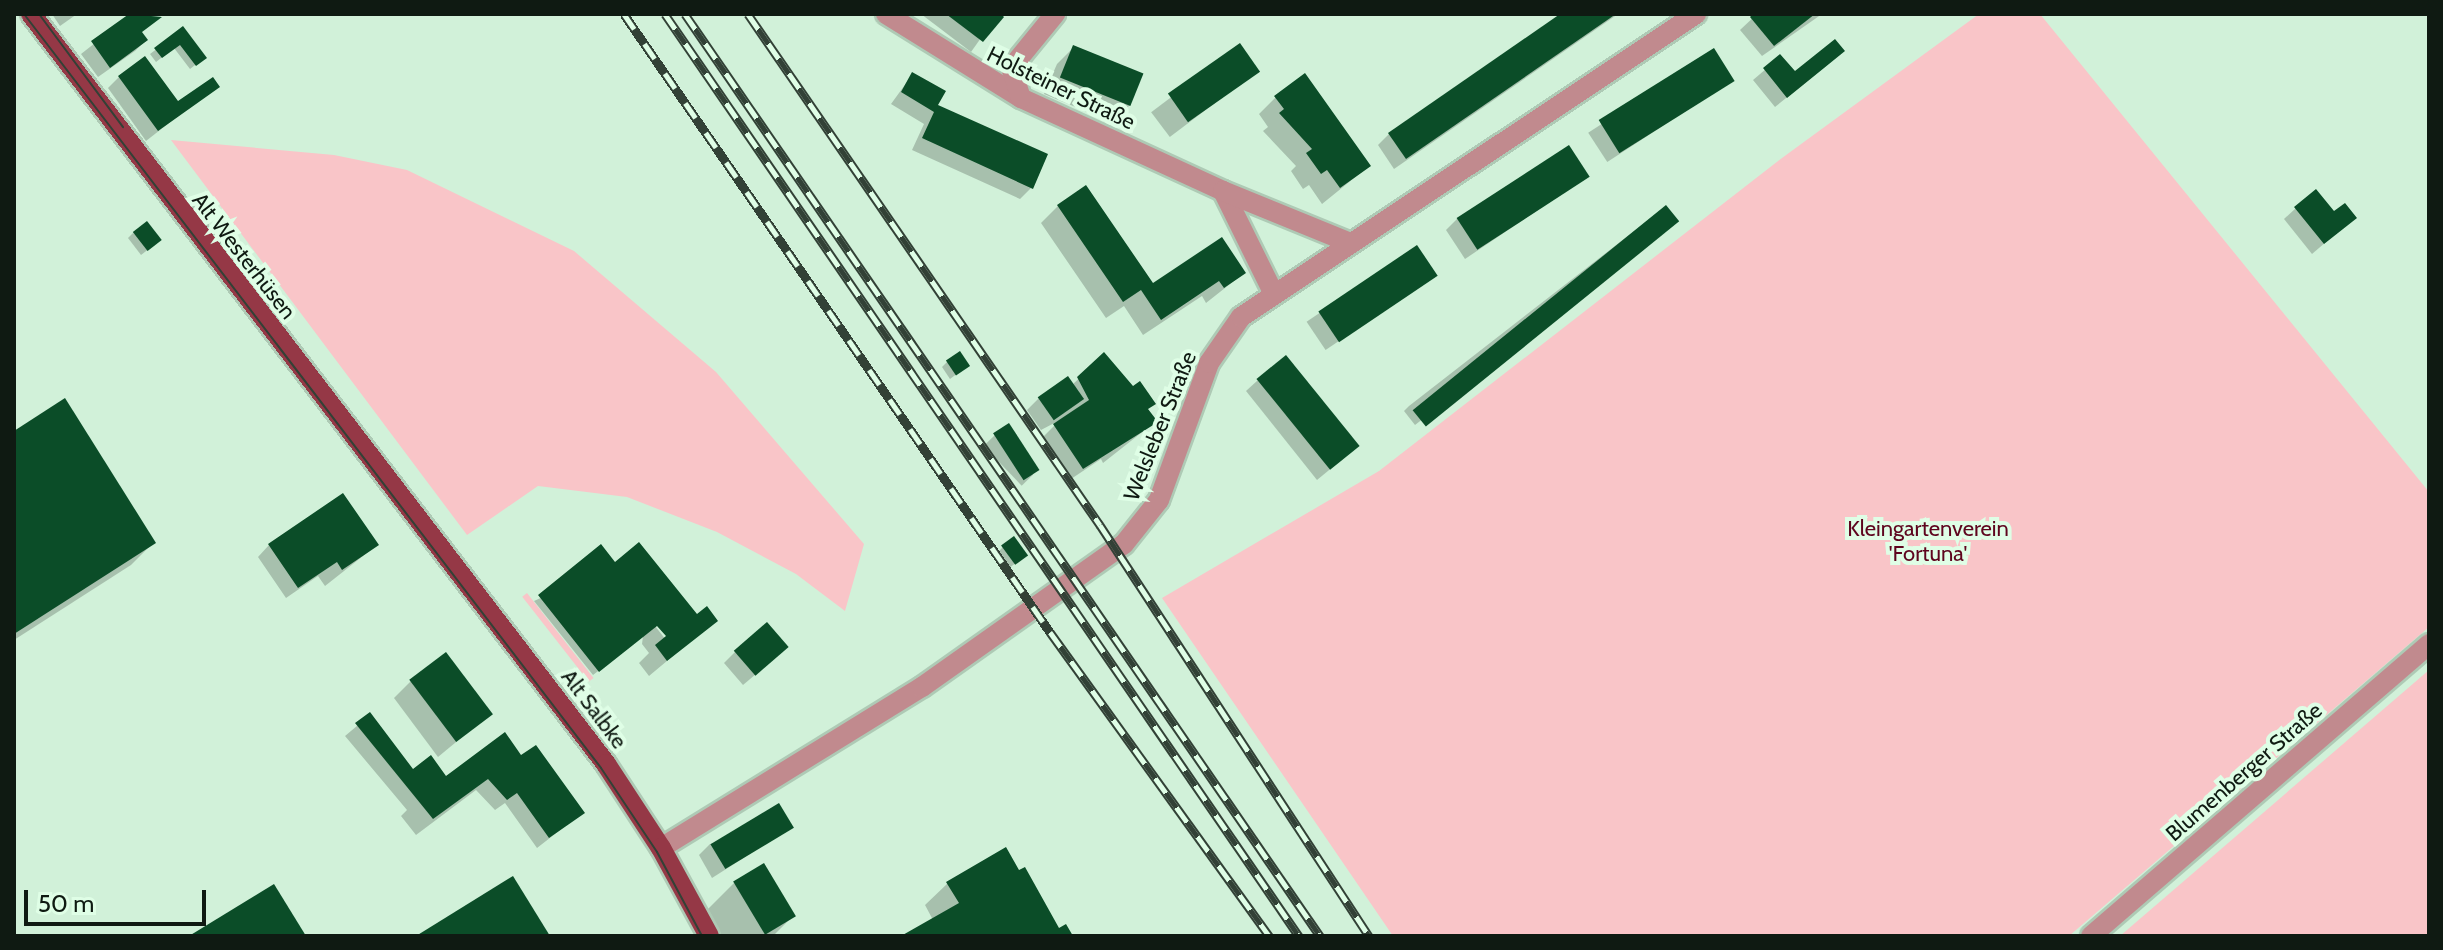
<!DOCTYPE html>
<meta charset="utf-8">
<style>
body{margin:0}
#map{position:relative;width:2443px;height:950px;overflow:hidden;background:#d1f1d9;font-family:Cabin,sans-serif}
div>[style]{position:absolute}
.green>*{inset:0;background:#f9c5c8;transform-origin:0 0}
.shadow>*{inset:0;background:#0003;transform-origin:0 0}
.building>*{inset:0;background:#0b4d28;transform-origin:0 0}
.roads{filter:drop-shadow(2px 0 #aecab5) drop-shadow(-2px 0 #aecab5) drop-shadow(0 2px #aecab5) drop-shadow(0 -2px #aecab5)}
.minor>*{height:20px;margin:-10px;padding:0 10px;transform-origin:10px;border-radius:10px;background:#c18a8e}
.major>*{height:20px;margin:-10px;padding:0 10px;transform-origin:10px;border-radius:10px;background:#953846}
.tram>*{height:2px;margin:-1px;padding:0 1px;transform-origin:1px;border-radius:1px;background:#324136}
.rail>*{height:9px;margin-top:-4.5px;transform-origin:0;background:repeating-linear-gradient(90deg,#dffee6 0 18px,#324136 0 36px);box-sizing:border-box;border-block:2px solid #324136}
span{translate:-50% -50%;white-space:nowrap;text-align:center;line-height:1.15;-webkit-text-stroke:8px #dffee6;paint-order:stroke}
.street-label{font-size:22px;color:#0f1a12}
.park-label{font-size:22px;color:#5e051e}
.frame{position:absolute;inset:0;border:16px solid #0f1a12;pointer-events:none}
.scale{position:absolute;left:24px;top:890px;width:182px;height:36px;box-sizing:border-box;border:4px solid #0f1a12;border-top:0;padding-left:10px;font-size:24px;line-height:28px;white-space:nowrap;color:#0f1a12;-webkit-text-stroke:6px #dffee6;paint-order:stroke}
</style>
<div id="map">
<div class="green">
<i style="clip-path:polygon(1979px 14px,2040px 14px,2429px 492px,2429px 627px,2069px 936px,1393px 936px,1162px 598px,1379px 471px,1782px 158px)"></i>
<i style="clip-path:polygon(171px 140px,334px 155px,407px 170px,574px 251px,716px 372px,864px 544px,845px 611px,796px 574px,717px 532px,627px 497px,538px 486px,467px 535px)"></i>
<i style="left:527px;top:593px;width:108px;height:6px;rotate:52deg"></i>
<i style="clip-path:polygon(2429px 670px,2429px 936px,2120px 936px)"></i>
</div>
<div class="shadow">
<i style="clip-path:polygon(52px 14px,77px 14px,60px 26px)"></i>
<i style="clip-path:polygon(132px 14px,159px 17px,140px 32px,146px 40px,135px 51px,98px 77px,81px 54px)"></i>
<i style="clip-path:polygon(921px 14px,998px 14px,971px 52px)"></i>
<i style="clip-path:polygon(1563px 14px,1618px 14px,1394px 169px,1378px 145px,1389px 134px)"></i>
<i style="clip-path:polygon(1757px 14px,1822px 14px,1762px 56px,1740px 30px)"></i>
<i style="clip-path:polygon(183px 29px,199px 62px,190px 69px,174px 48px,156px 62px,150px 54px)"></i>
<i style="left:1239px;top:46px;width:31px;height:110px;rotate:53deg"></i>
<i style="clip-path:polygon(1074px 47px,1130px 105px,1112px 122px,1044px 94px,1057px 64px)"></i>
<i style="left:1714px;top:51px;width:35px;height:150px;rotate:57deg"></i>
<i style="clip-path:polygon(1780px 57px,1794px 74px,1831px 62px,1775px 107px,1753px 80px)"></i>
<i style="clip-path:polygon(912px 75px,935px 106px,1031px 188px,1020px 199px,912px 150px,924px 124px,891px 104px)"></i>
<i style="clip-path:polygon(119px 77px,178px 116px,146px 141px,108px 88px)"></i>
<i style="clip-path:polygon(1276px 97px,1369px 166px,1322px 204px,1309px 185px,1303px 189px,1291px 171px,1296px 166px,1263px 131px,1268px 127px,1259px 114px)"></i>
<i style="clip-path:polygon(1587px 177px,1465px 259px,1446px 230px,1458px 218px)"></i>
<i style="clip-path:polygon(1058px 206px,1152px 285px,1244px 273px,1206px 303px,1202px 296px,1143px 335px,1124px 306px,1106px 318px,1041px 223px)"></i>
<i style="clip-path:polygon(1665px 207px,1671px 226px,1415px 425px,1404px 411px,1409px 406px)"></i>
<i style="clip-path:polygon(2296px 208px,2334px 214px,2354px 218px,2312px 254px,2284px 219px)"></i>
<i style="clip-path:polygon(133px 233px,154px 245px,141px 255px,128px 238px)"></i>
<i style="left:1416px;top:248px;width:34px;height:132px;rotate:56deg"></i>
<i style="clip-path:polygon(1104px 355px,1155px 422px,1103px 463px,1101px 459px,1071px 479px,1043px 437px,1060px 420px,1041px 430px,1027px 410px,1039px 398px,1072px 385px)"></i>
<i style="clip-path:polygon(947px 362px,962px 370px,950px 379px,942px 367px)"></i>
<i style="clip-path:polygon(1258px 380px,1345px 457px,1317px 480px,1246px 391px)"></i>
<i style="clip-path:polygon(14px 434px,153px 543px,131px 565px,14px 640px)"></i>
<i style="left:995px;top:435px;width:55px;height:16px;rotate:46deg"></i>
<i style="clip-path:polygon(269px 545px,377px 545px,325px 586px,318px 576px,286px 598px,258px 557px)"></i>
<i style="clip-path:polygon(1003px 547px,1020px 560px,1009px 568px,998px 552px)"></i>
<i style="clip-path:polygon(evenodd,614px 564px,697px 617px,716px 620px,649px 676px,639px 663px,649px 653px,642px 644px,643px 636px,593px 675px,534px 601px,614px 564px,658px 623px,674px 643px,670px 645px,655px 626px,658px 623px)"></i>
<i style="clip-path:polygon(735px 652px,775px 658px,743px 685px,724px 663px)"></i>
<i style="clip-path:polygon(411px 681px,490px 714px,438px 757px,394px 698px)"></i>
<i style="clip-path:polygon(370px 715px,413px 772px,446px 778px,509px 763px,582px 813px,537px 848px,505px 803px,495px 810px,476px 790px,416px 835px,401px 816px,407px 810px,345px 736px)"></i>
<i style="clip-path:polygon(791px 828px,712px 878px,699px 855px,710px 844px)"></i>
<i style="clip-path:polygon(734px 883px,793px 916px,773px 936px,716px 936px,703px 914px)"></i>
<i style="clip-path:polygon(948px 883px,1059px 930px,1071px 936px,905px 936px,933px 920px,925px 905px)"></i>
</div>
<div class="building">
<i style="clip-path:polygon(129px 14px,162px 17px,142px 32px,148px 40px,110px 68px,91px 41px)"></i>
<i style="clip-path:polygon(946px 14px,1001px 14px,1004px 17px,983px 42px)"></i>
<i style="clip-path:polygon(1560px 14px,1616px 14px,1406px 159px,1388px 133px)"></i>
<i style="clip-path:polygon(1753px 14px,1815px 14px,1774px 46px,1750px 17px)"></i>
<i style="clip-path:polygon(183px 26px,207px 58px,196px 66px,180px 45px,162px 58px,154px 48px)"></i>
<i style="clip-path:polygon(1835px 39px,1845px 51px,1787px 98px,1763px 68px,1780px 54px,1795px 71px)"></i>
<i style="left:1240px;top:43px;width:35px;height:88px;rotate:55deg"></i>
<i style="left:1073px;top:45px;width:76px;height:35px;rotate:22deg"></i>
<i style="left:1714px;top:48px;width:39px;height:136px;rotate:58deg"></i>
<i style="clip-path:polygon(145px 56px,178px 101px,213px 77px,220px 87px,158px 131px,118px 76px)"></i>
<i style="clip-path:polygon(912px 72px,946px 91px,938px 105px,1048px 154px,1033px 189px,922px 138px,934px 112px,901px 92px)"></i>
<i style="clip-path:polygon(1305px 73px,1371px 166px,1340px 188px,1327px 170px,1321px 174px,1306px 153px,1312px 149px,1279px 113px,1284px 109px,1274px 96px)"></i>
<i style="left:1569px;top:145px;width:38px;height:134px;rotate:57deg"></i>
<i style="clip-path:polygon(1086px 185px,1153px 283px,1222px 237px,1246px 273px,1224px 288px,1219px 281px,1161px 320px,1141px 290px,1123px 302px,1057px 205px)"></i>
<i style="clip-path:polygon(2316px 189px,2334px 211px,2345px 203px,2357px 218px,2324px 244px,2294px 207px)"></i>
<i style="left:1666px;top:205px;width:21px;height:326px;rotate:51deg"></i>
<i style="left:147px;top:221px;width:24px;height:18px;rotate:52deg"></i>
<i style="left:1417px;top:245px;width:37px;height:119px;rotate:56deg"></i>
<i style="left:960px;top:351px;width:18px;height:17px;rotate:56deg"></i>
<i style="clip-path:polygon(1104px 352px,1133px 386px,1140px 381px,1156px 404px,1148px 409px,1158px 422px,1083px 469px,1053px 424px,1089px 400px,1077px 377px)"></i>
<i style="left:1286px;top:355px;width:117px;height:38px;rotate:51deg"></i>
<i style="left:1068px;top:376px;width:28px;height:37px;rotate:55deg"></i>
<i style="clip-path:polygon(65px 398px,156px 543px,14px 634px,14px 431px)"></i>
<i style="left:1009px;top:423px;width:56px;height:19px;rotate:57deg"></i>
<i style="clip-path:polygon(343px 493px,379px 545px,342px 570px,337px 562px,298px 588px,268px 544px)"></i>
<i style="left:1014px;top:536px;width:24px;height:16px;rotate:54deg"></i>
<i style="clip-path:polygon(639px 542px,697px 614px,707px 606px,718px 621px,667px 661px,655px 645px,666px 636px,657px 626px,599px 672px,538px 595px,601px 544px,615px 562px)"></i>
<i style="left:767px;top:622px;width:33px;height:44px;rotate:49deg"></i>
<i style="left:446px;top:652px;width:78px;height:46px;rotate:53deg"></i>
<i style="clip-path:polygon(370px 712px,413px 769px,431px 755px,446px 776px,505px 732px,521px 755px,536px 745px,585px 813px,549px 838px,517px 793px,507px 800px,488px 779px,433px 819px,355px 723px)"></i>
<i style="left:779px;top:803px;width:29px;height:80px;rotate:59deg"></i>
<i style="clip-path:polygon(1006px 847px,1019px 870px,1025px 867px,1059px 928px,1066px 924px,1073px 936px,901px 936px,959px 903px,946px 882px)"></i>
<i style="left:764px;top:863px;width:62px;height:36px;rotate:59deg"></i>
<i style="clip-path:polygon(513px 876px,550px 936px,416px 936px)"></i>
<i style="clip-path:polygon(274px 884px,306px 936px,189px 936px)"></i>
</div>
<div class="roads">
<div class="minor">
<i style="left:886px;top:14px;width:159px;rotate:31.9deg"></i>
<i style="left:1021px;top:98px;width:222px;rotate:24.7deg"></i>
<i style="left:1223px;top:191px;width:113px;rotate:63.7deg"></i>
<i style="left:1021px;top:98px;width:32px;rotate:-108deg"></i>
<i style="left:1011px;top:68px;width:70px;rotate:-50.8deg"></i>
<i style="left:1223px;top:191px;width:135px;rotate:22.2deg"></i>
<i style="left:661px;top:848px;width:307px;rotate:-31.7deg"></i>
<i style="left:922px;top:687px;width:247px;rotate:-35.3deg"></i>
<i style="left:1124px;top:544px;width:56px;rotate:-51.5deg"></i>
<i style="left:1159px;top:500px;width:146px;rotate:-69.9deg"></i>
<i style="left:1209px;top:363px;width:56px;rotate:-55.2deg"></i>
<i style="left:1241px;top:317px;width:547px;rotate:-33.66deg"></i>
<i style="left:2091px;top:936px;width:447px;rotate:-40.8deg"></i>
</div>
<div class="major">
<i style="left:31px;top:14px;width:945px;rotate:52.52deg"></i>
<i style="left:606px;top:764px;width:100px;rotate:56.8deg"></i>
<i style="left:661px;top:848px;width:100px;rotate:61.4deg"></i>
</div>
</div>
<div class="tram">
<i style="left:24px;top:14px;width:949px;rotate:52.57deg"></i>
<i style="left:601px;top:768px;width:101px;rotate:56.3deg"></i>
<i style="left:657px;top:852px;width:95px;rotate:61.8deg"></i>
<i style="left:39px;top:14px;width:141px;rotate:53.4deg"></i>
</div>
<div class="rail">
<i style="left:624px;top:14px;width:751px;rotate:55.42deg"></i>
<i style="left:1050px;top:632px;width:375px;rotate:54.2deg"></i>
<i style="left:665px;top:14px;width:1119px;rotate:55.49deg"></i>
<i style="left:685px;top:14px;width:1120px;rotate:55.44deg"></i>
<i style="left:748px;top:14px;width:621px;rotate:55.44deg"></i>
<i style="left:1100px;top:525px;width:491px;rotate:56.8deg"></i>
</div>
<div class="street-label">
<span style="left:1061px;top:88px;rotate:26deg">Holsteiner Straße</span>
<span style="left:244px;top:256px;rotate:52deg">Alt Westerhüsen</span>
<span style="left:1160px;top:426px;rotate:-68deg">Welsleber Straße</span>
<span style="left:594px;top:709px;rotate:53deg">Alt Salbke</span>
<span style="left:2244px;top:772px;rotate:-41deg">Blumenberger Straße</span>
</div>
<div class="park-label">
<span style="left:1928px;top:541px">Kleingartenverein<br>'Fortuna'</span>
</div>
<div class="frame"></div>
<div class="scale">50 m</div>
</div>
